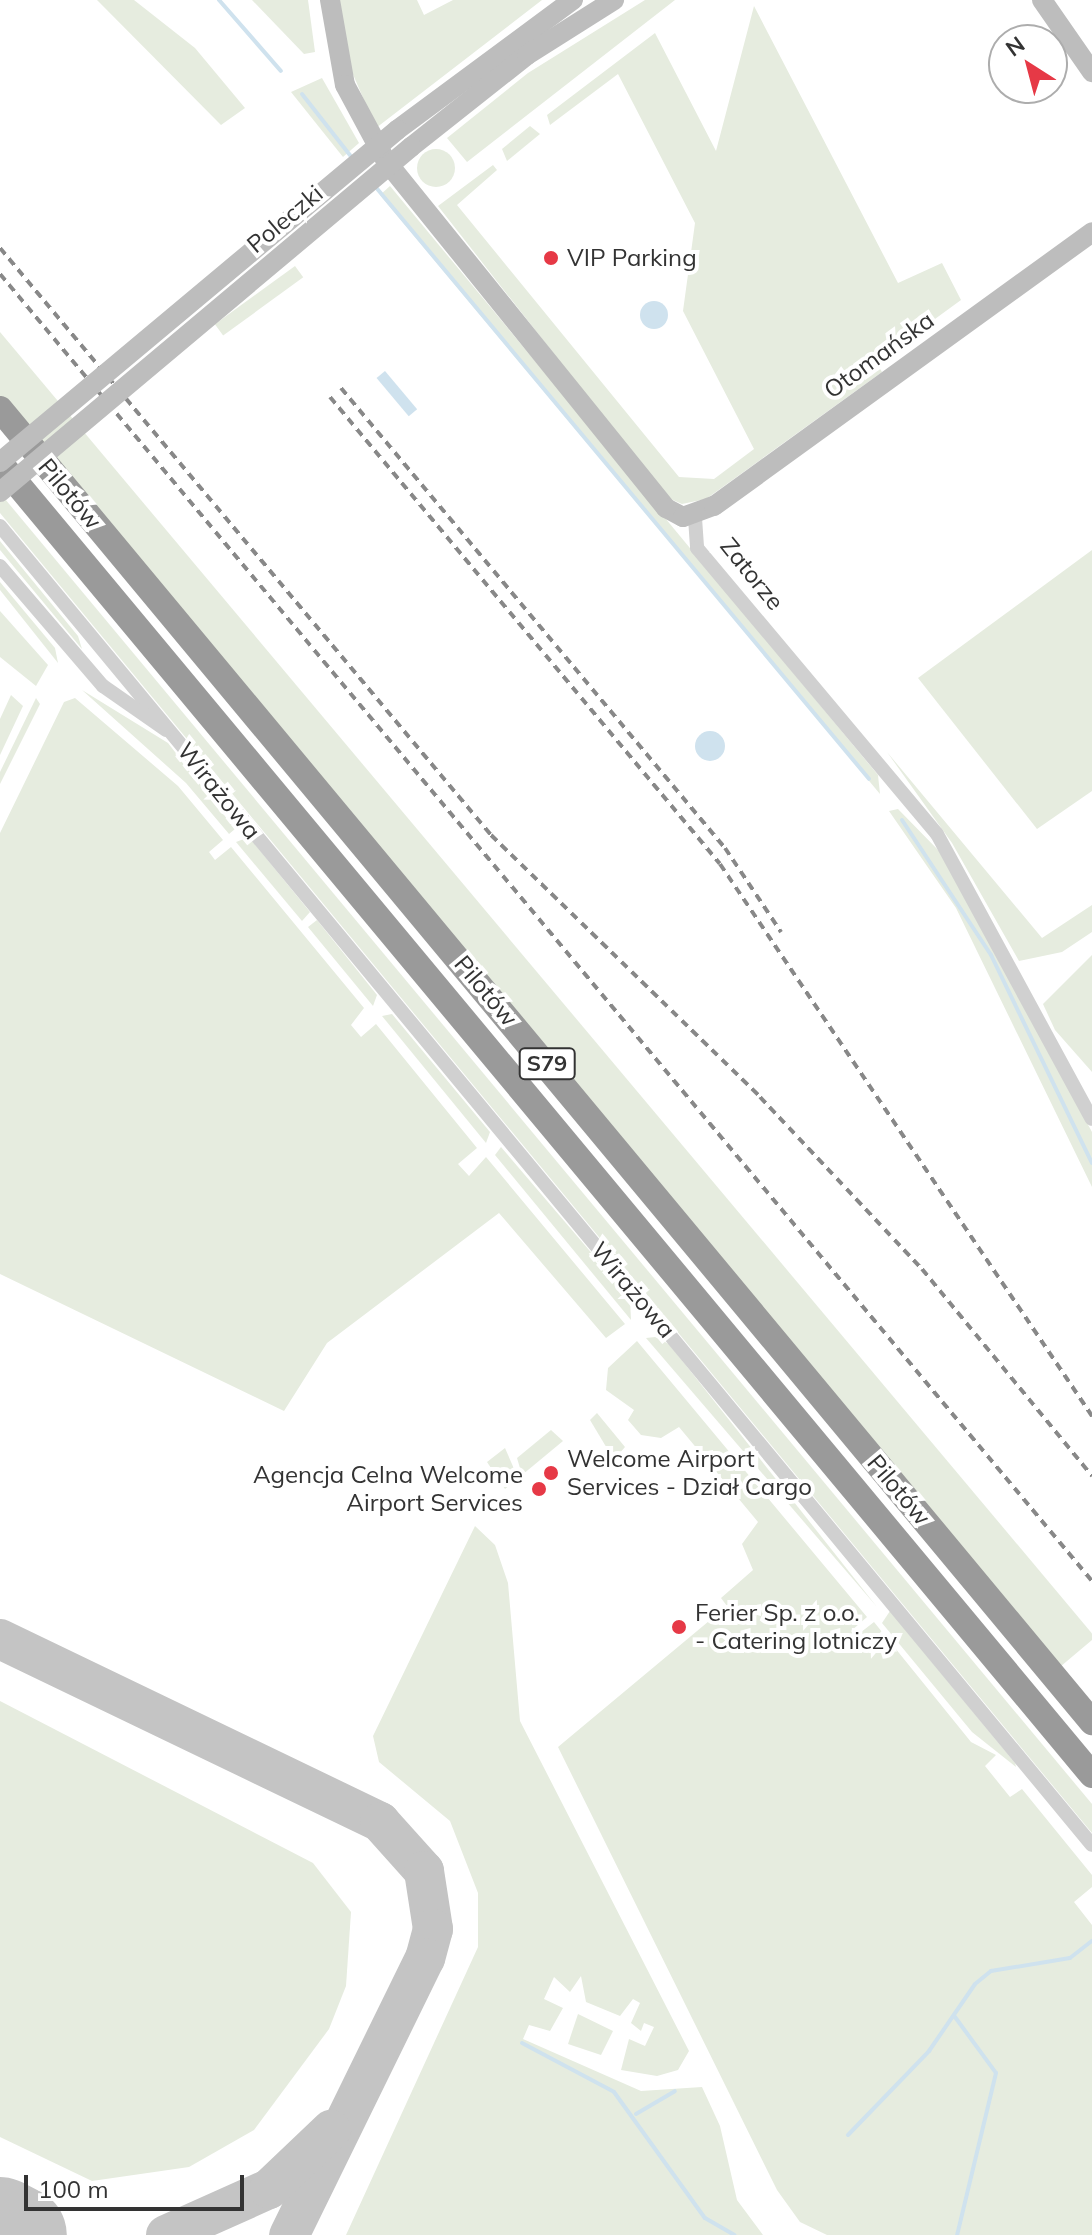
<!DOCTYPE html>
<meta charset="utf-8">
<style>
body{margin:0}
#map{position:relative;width:1092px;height:2235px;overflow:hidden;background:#fff;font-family:Mulish,sans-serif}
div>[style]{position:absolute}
.green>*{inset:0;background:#e6ecdf;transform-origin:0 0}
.round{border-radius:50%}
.water>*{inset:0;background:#cfe2ee;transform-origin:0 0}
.stream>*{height:4px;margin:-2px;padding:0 2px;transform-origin:2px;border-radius:2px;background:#cfe2ee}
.taxiway>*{height:40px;margin:-20px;padding:0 20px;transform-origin:20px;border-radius:20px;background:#c4c4c4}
.runway>*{height:98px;margin:-49px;padding:0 49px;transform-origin:49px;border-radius:49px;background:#c4c4c4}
.street>*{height:14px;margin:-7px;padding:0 7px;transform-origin:7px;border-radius:7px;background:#d0d0d0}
.secondary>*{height:20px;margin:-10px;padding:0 10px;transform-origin:10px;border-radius:10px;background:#bdbdbd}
.highway>*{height:26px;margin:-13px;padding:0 13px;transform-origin:13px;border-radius:13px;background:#9a9a9a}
.rail>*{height:4px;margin-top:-2px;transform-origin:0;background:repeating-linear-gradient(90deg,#888 0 8px,transparent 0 14px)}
.secondary-bridge>*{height:20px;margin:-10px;padding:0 10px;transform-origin:10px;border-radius:10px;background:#bdbdbd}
.dots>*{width:22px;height:22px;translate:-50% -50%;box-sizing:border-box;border:4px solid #fff;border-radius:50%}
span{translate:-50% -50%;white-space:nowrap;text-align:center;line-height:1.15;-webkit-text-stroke:8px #fff;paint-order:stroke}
.shield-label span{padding:2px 6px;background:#fff;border:2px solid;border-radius:6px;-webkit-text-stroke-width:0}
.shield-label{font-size:22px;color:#333;font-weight:700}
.street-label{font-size:24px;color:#333}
.poi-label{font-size:24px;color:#333}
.left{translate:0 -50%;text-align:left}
.right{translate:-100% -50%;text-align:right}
.north{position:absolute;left:988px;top:24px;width:80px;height:80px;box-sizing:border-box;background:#fff;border:2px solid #adadad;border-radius:50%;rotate:324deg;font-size:22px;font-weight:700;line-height:32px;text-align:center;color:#333}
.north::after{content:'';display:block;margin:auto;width:28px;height:36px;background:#e63946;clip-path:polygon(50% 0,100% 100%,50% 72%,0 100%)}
.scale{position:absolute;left:24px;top:2175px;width:220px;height:36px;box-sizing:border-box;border:4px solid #333;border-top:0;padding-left:10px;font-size:24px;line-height:28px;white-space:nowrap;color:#333;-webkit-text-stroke:6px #fff;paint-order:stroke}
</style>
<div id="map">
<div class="green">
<i style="clip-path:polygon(97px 0,134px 0,195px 48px,245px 108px,221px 125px)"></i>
<i style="clip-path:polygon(252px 0,308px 0,315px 52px,304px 54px)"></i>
<i style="clip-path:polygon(339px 0,417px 0,424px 15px,453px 0,542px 0,376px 128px,349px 65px)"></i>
<i style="clip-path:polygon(645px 0,675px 0,467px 162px,447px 138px,528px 73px)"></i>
<i style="clip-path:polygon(754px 6px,898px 283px,942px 263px,961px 300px,876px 362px,882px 372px,706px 499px,682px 504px,666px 497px,438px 206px,493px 165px,497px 170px,457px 205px,679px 477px,714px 479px,754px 449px,683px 311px,695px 223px,618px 74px,550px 125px,547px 115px,655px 33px,716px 151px)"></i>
<i style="clip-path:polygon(322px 78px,359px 143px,343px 157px,291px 92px)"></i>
<i style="clip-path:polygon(530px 126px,540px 134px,507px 161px,502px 149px)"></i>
<i class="round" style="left:417px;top:149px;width:38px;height:38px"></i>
<i style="clip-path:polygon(390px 186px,878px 775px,880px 794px,380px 195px)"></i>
<i style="left:295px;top:266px;width:14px;height:99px;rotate:54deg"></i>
<i style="left:0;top:332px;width:1704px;height:45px;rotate:50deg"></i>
<i style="clip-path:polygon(0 493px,1092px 1804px,1092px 1833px,0 513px)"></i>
<i style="clip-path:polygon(0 541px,78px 636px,82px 649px,0 550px)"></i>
<i style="clip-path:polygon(1092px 550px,1092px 791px,1037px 829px,918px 678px)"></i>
<i style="clip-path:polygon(0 582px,55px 648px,58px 663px,0 590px)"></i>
<i style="clip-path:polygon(0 611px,48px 665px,36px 686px,0 657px)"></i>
<i style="clip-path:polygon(82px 690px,168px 743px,235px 829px,229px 834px,186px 783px)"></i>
<i style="clip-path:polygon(11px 695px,23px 706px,0 755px,0 719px)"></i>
<i style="clip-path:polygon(36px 698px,40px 704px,0 784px,0 772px)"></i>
<i style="clip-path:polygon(75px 698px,178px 786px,223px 840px,209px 852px,215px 860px,231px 847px,364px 1008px,351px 1025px,361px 1037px,376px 1024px,477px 1148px,458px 1164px,469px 1176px,486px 1157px,625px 1324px,606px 1338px,499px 1213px,327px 1343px,284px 1411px,0 1274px,0 833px,64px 702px)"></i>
<i style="clip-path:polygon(887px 752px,1042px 938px,1092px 905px,1092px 932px,1062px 952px,1019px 961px,952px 843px)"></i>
<i style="clip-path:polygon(898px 809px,941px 853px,1092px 1132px,1092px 1187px,956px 908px,889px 811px)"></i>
<i style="clip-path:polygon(249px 837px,310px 912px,302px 921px,236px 842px)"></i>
<i style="clip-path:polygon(317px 920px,377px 995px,373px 1006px,308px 927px)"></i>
<i style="clip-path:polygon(1092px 955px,1092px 1072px,1055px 1030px,1043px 1004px)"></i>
<i style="clip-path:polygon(392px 1014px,490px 1132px,486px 1143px,382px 1016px)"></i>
<i style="clip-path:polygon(501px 1147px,630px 1298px,631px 1320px,495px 1155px)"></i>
<i style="clip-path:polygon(655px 1337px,669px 1344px,877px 1607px,646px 1338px)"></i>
<i style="clip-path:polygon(637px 1341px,867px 1617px,851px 1631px,856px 1636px,874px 1622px,971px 1742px,996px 1755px,985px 1766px,1010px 1797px,1022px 1789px,1092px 1875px,1092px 1887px,1074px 1902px,1092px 1925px,1092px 2235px,827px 2235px,800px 2222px,777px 2190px,558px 1747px,727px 1606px,721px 1598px,753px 1570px,742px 1544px,758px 1522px,679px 1427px,661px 1438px,641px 1435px,628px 1420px,634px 1410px,606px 1390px,608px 1368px)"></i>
<i style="clip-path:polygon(597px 1413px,625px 1447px,614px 1460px,590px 1420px)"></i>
<i style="clip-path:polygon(551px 1430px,563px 1441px,522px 1475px,517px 1458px)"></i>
<i style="clip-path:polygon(505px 1448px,518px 1478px,505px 1489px,487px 1462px)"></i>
<i style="clip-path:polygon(475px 1526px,495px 1545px,508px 1583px,520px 1721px,689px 2051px,678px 2070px,657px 2076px,621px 2070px,629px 2039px,645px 2046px,654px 2027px,644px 2023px,641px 2031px,631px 2023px,640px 2003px,633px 1999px,620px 2016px,586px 2002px,581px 1976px,570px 1992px,554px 1977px,544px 1999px,563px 2008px,550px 2031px,529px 2025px,523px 2039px,641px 2091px,702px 2087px,720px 2126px,737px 2200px,763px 2235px,346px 2235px,478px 1947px,478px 1893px,450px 1821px,379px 1762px,373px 1736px)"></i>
<i style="clip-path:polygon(890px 1611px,1015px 1763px,1016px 1767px,972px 1732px,882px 1623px)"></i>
<i style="clip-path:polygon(0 1701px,313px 1863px,351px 1912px,346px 1986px,329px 2029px,254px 2130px,189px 2167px,92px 2181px,0 2137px)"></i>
<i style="clip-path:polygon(578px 2014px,613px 2031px,601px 2055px,568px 2044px)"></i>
</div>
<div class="water">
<i class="round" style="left:640px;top:301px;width:28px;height:28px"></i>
<i style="left:385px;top:371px;width:50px;height:11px;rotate:50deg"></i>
<i class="round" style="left:695px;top:731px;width:30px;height:30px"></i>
</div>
<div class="stream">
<i style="left:219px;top:0;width:94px;rotate:48.9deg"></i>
<i style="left:302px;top:94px;width:83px;rotate:51.9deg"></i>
<i style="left:374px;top:185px;width:773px;rotate:50.19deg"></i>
<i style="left:902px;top:820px;width:162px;rotate:56.6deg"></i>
<i style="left:991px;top:955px;width:231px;rotate:64.1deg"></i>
<i style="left:955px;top:2017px;width:69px;rotate:53.8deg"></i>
<i style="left:996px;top:2073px;width:167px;rotate:103.5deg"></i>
<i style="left:522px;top:2043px;width:104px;rotate:28deg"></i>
<i style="left:614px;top:2092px;width:155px;rotate:54.2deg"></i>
<i style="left:705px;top:2218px;width:34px;rotate:30deg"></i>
<i style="left:636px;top:2114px;width:45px;rotate:-30.5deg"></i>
<i style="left:848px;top:2135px;width:117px;rotate:-46deg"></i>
<i style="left:929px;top:2051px;width:81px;rotate:-55.5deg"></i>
<i style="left:975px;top:1984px;width:21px;rotate:-39deg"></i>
<i style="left:991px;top:1971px;width:80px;rotate:-9.3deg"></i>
<i style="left:1070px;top:1958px;width:28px;rotate:-38deg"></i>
</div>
<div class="taxiway">
<i style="left:0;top:1639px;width:422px;rotate:25.7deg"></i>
<i style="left:380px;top:1822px;width:66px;rotate:48.1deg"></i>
<i style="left:424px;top:1871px;width:59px;rotate:81.2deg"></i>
<i style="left:433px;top:1929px;width:30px;rotate:105deg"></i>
<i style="left:425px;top:1958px;width:309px;rotate:116.1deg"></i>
<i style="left:16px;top:2234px;width:10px;rotate:6deg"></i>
<i style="left:166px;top:2235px;width:113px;rotate:-24.1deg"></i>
<i style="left:269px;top:2189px;width:86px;rotate:-43.6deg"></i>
</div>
<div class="runway">
<i style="left:0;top:2226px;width:20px;rotate:27deg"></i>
</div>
<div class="street">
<i style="left:695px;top:518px;width:30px;rotate:86deg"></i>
<i style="left:697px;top:548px;width:373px;rotate:50deg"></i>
<i style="left:937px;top:834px;width:324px;rotate:61.5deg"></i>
<i style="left:0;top:526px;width:1712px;rotate:50.38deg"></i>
<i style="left:0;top:566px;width:158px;rotate:49.4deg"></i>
<i style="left:103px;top:686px;width:77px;rotate:34.9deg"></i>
</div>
<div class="secondary">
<i style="left:330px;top:0;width:86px;rotate:80deg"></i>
<i style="left:345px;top:85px;width:86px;rotate:61.7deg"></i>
<i style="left:386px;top:161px;width:446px;rotate:51.1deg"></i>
<i style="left:666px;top:508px;width:19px;rotate:28deg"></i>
<i style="left:683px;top:517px;width:33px;rotate:-20deg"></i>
<i style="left:714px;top:506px;width:467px;rotate:-35.9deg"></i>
<i style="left:1042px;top:0;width:88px;rotate:55.2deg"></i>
<i style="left:397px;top:130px;width:219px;rotate:-36.5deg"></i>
<i style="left:411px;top:147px;width:148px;rotate:-38.4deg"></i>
<i style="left:527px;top:55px;width:103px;rotate:-32.3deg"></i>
</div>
<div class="highway">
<i style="left:0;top:409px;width:1708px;rotate:50.25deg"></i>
<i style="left:0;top:463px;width:1707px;rotate:50.23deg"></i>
</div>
<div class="rail">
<i style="left:0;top:248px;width:765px;rotate:50.09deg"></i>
<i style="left:491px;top:835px;width:376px;rotate:44.2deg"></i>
<i style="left:760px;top:1097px;width:236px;rotate:46.7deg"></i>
<i style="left:922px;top:1269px;width:268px;rotate:50.6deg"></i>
<i style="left:0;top:274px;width:1703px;rotate:50.12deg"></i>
<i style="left:341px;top:388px;width:599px;rotate:50.15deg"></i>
<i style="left:725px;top:848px;width:101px;rotate:56.3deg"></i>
<i style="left:330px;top:397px;width:608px;rotate:50.13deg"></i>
<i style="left:720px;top:864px;width:666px;rotate:56.02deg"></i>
</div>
<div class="secondary-bridge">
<i style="left:0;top:462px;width:518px;rotate:-39.9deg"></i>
<i style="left:0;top:492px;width:537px;rotate:-40.01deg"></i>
</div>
<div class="dots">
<i style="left:551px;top:258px;background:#e63946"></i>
<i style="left:551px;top:1473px;background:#e63946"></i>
<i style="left:539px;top:1489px;background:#e63946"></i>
<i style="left:679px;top:1627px;background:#e63946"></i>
</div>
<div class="shield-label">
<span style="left:547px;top:1064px">S79</span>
</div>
<div class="street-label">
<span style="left:285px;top:219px;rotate:-40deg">Poleczki</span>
<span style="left:879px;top:355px;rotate:-36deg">Otomańska</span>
<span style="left:70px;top:494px;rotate:50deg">Pilotów</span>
<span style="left:752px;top:574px;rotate:51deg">Zatorze</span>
<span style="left:219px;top:791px;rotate:51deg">Wirażowa</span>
<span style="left:486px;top:991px;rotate:50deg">Pilotów</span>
<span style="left:633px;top:1290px;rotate:50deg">Wirażowa</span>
<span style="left:899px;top:1490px;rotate:50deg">Pilotów</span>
</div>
<div class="poi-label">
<span class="left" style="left:567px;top:258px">VIP Parking</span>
<span class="left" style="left:567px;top:1473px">Welcome Airport<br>Services - Dział Cargo</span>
<span class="right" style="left:523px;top:1489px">Agencja Celna Welcome<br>Airport Services</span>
<span class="left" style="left:695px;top:1627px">Ferier Sp. z o.o.<br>- Catering lotniczy</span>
</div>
<div class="north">N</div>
<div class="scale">100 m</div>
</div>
